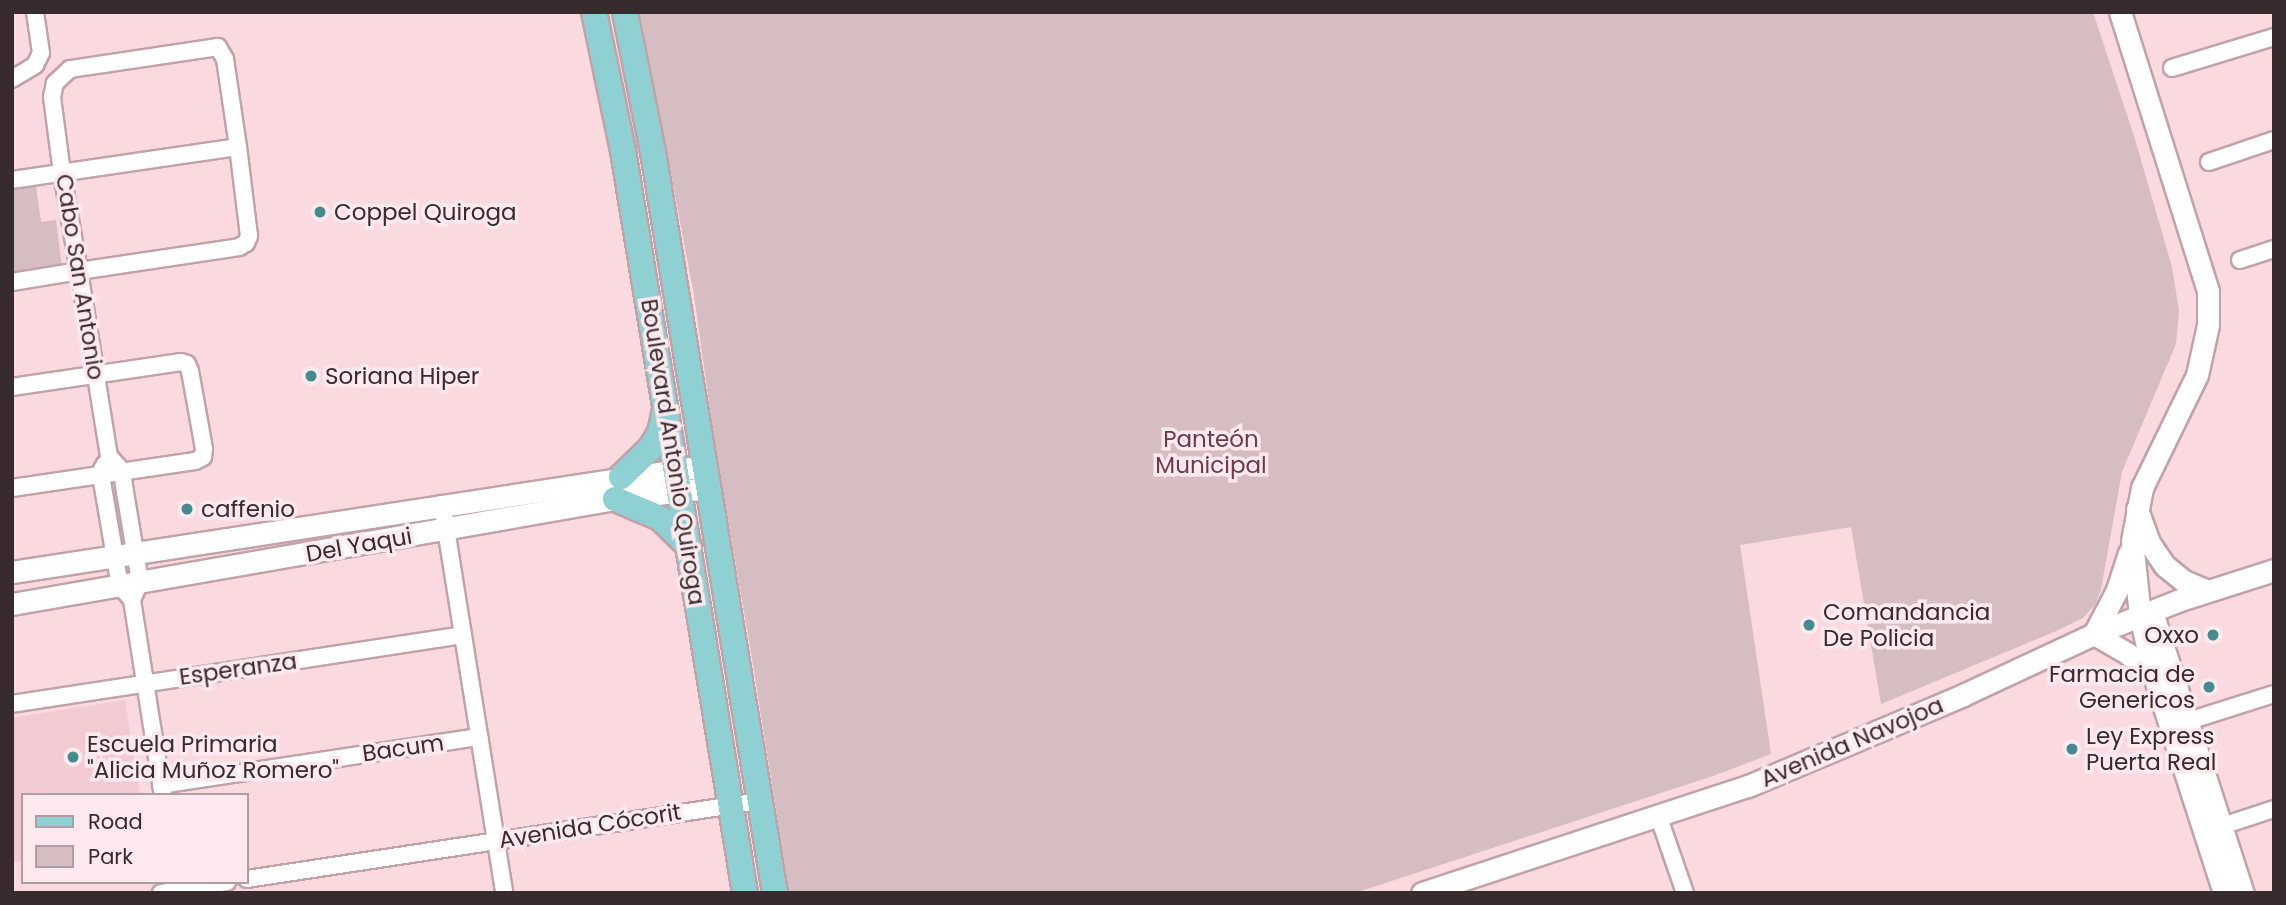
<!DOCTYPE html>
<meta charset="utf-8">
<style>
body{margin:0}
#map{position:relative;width:2286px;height:905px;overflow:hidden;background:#fad9df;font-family:Poppins,sans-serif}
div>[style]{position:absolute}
.built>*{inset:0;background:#f1cad2}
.green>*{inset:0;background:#d6bdc1}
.roads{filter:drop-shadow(2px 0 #c1a2a8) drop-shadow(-2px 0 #c1a2a8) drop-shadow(0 2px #c1a2a8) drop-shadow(0 -2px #c1a2a8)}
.street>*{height:16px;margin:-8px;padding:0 8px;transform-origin:8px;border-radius:8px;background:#fff}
.secondary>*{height:21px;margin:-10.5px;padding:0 10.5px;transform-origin:10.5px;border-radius:10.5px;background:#fff}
.primary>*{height:24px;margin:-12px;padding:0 12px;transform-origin:12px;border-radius:12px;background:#8fd0d3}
.dots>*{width:19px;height:19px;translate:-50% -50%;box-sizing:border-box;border:4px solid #feeaee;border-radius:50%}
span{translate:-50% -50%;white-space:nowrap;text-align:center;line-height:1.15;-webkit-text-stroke:7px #feeaee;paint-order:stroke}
.poi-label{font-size:23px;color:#372b2d}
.left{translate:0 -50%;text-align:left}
.right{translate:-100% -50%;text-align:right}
.street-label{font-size:23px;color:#372b2d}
.park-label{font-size:23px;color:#6e3a47}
.frame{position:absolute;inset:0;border:14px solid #372b2d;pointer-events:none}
.legend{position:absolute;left:21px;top:793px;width:228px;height:91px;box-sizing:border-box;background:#feeaee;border:2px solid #ae9ea1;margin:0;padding:9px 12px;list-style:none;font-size:21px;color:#372b2d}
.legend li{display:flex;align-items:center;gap:14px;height:35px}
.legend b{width:35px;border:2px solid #ae9ea1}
</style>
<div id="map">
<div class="built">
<i style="clip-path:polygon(125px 700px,140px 795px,23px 795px,23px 861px,12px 862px,12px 718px)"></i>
</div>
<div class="green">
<i style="clip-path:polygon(640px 12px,2093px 12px,2134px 136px,2172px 267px,2179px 311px,2176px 344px,2122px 472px,2101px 589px,2095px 605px,2083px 618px,2054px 632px,1881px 704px,1851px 527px,1740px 545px,1771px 754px,1713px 776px,1355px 893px,789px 893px,751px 652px,714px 439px,694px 295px)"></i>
<i style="clip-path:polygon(36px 186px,41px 222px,56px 220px,62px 267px,12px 275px,12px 190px)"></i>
</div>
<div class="roads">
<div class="street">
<i style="left:2172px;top:68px;width:107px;rotate:-16.9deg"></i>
<i style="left:12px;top:79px;width:27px;rotate:-31deg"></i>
<i style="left:35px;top:65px;width:13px;rotate:-63deg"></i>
<i style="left:41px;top:53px;width:41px;rotate:-98.3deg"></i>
<i style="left:2209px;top:162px;width:69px;rotate:-18.7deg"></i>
<i style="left:12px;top:180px;width:228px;rotate:-8.3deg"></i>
<i style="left:2240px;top:260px;width:36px;rotate:-18deg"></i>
<i style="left:12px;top:282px;width:68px;rotate:-9.3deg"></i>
<i style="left:79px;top:271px;width:162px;rotate:-8.5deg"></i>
<i style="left:239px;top:247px;width:8px;rotate:-30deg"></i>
<i style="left:246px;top:243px;width:8px;rotate:-67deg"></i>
<i style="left:249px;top:236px;width:90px;rotate:-97deg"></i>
<i style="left:238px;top:147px;width:89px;rotate:-98.4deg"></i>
<i style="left:225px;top:59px;width:14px;rotate:-120deg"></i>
<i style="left:218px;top:47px;width:150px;rotate:171.5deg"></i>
<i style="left:70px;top:69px;width:21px;rotate:137deg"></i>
<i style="left:55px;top:83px;width:14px;rotate:102deg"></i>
<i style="left:52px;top:97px;width:77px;rotate:82.5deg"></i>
<i style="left:62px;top:173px;width:99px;rotate:80.2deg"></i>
<i style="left:79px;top:271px;width:187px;rotate:80.8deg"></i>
<i style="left:109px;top:456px;width:20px;rotate:49deg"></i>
<i style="left:122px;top:471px;width:21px;rotate:82deg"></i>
<i style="left:125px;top:492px;width:91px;rotate:80.5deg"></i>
<i style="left:140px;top:582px;width:20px;rotate:114deg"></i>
<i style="left:12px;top:387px;width:171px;rotate:-8.4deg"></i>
<i style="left:181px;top:362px;width:6px;rotate:18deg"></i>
<i style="left:187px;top:364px;width:8px;rotate:67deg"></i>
<i style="left:190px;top:371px;width:79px;rotate:79.8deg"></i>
<i style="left:204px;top:449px;width:8px;rotate:97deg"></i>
<i style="left:203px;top:457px;width:9px;rotate:153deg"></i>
<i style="left:195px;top:461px;width:185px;rotate:171.6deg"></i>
<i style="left:105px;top:464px;width:10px;rotate:119deg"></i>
<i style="left:100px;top:473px;width:14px;rotate:78deg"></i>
<i style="left:103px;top:487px;width:100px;rotate:80.3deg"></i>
<i style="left:120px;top:586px;width:18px;rotate:49deg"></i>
<i style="left:132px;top:600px;width:197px;rotate:81deg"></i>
<i style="left:442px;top:504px;width:394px;rotate:80.9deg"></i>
<i style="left:12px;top:704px;width:456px;rotate:-8.7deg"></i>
<i style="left:2179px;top:724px;width:100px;rotate:-17.5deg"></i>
<i style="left:161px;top:785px;width:322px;rotate:-8.6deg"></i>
<i style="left:1658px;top:815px;width:83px;rotate:70.9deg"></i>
<i style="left:2213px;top:829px;width:64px;rotate:-18.2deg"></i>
<i style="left:247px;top:879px;width:519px;rotate:-8.65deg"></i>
<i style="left:161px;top:893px;width:67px;rotate:-9.5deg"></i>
</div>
<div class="secondary">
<i style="left:2120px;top:12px;width:293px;rotate:72.5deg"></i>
<i style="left:2208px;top:291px;width:34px;rotate:90deg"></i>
<i style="left:2208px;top:325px;width:51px;rotate:102.4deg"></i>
<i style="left:2197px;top:375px;width:126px;rotate:116deg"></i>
<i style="left:2142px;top:488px;width:54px;rotate:100.7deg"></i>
<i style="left:2132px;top:541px;width:75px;rotate:83.9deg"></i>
<i style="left:2140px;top:616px;width:62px;rotate:76.9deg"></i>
<i style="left:2154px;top:676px;width:228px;rotate:72.1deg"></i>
<i style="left:2137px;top:509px;width:37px;rotate:70deg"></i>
<i style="left:2150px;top:544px;width:25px;rotate:56deg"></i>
<i style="left:2164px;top:565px;width:26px;rotate:39deg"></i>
<i style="left:2184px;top:581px;width:25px;rotate:23deg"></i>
<i style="left:2129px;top:553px;width:39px;rotate:108deg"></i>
<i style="left:2117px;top:590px;width:50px;rotate:117.6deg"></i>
<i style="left:2094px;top:634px;width:39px;rotate:30deg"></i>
<i style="left:2128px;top:654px;width:34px;rotate:40deg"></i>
<i style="left:12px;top:572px;width:699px;rotate:-8.72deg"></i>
<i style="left:12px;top:604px;width:612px;rotate:-9.88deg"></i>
<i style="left:615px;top:499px;width:93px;rotate:-6.8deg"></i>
<i style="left:2152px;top:612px;width:295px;rotate:72.1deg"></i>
<i style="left:1422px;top:893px;width:343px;rotate:-18.2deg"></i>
<i style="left:1748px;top:786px;width:233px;rotate:-22.9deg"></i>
<i style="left:1963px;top:695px;width:145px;rotate:-25deg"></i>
<i style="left:2094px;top:634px;width:92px;rotate:-21.6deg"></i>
<i style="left:2180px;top:600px;width:99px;rotate:-17.7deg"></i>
</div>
<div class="primary">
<i style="left:594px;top:12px;width:142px;rotate:78.2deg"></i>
<i style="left:623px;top:151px;width:752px;rotate:80.66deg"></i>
<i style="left:625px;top:12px;width:143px;rotate:78.7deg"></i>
<i style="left:653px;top:152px;width:751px;rotate:80.65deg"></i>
<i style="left:621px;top:477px;width:40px;rotate:-44deg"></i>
<i style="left:650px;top:449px;width:19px;rotate:-58deg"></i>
<i style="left:660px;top:433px;width:19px;rotate:-78deg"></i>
<i style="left:615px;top:499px;width:49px;rotate:22.9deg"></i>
<i style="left:660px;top:518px;width:40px;rotate:44deg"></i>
</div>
</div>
<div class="dots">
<i style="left:320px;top:212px;background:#438b8e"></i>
<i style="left:311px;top:376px;background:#438b8e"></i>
<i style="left:187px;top:509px;background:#438b8e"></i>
<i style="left:1809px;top:625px;background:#438b8e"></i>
<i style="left:2213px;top:635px;background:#438b8e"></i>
<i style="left:2209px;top:687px;background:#438b8e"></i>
<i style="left:2072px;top:749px;background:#438b8e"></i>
<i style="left:73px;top:757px;background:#438b8e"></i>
</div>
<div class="poi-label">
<span class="left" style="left:334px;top:212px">Coppel Quiroga</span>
<span class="left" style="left:325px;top:376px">Soriana Hiper</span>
<span class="left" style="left:201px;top:509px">caffenio</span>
<span class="left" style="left:1823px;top:625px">Comandancia<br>De Policia</span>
<span class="right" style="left:2199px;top:635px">Oxxo</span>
<span class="right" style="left:2195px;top:687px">Farmacia de<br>Genericos</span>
<span class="left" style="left:2086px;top:749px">Ley Express<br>Puerta Real</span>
<span class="left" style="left:87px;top:757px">Escuela Primaria<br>"Alicia Muñoz Romero"</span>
</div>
<div class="street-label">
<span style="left:80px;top:277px;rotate:81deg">Cabo San Antonio</span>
<span style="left:673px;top:452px;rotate:81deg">Boulevard Antonio Quiroga</span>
<span style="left:359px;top:545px;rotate:-10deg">Del Yaqui</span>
<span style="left:238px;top:669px;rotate:-8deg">Esperanza</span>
<span style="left:1852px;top:742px;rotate:-23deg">Avenida Navojoa</span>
<span style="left:403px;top:748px;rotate:-8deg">Bacum</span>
<span style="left:590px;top:826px;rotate:-9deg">Avenida Cócorit</span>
</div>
<div class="park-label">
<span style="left:1211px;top:452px">Panteón<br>Municipal</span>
</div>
<div class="frame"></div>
<ul class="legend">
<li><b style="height:9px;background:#8fd0d3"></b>Road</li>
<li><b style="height:19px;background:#d6bdc1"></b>Park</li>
</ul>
</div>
